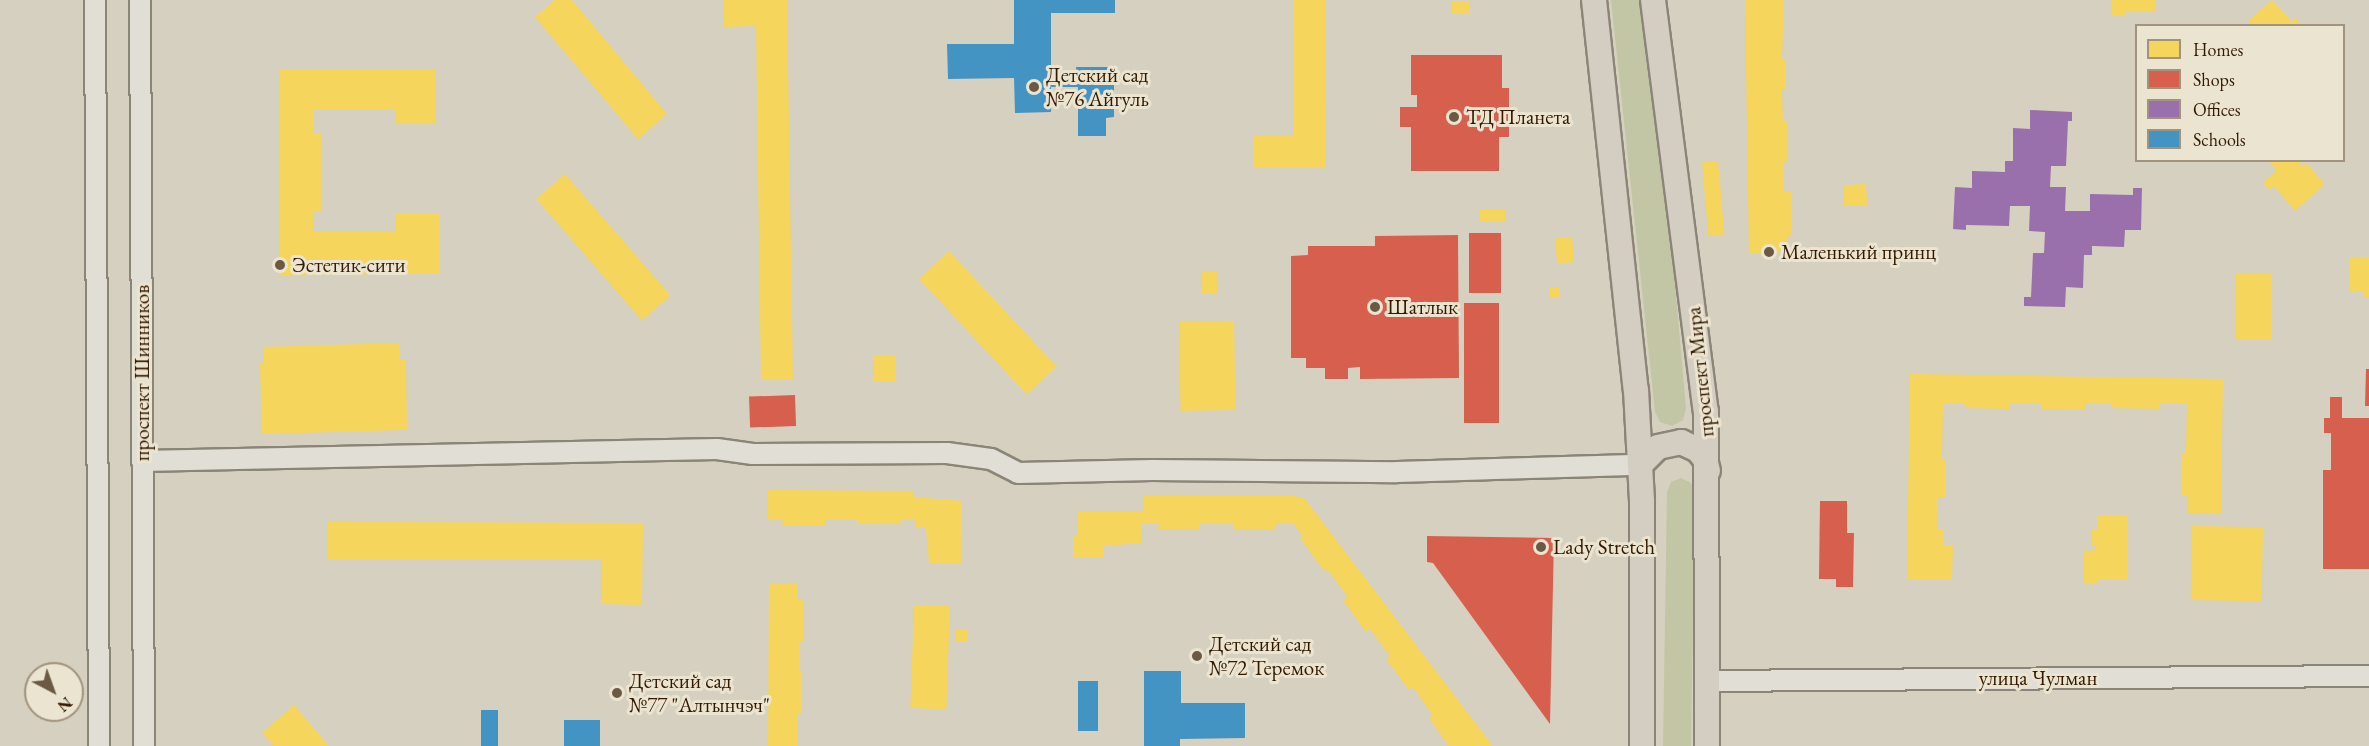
<!DOCTYPE html>
<meta charset="utf-8">
<style>
body{margin:0}
#map{position:relative;width:2369px;height:746px;overflow:hidden;background:#d6d0c0;font-family:"EB Garamond",serif}
div>[style]{position:absolute}
.green>*{inset:0;background:#c2c6a4}
.homes>*{inset:0;background:#f6d55c;transform-origin:0 0}
.shops>*{inset:0;background:#d6604d;transform-origin:0 0}
.offices>*{inset:0;background:#9970ab}
.schools>*{inset:0;background:#4393c3;transform-origin:0 0}
.roads{filter:drop-shadow(2px 0 #8b8578) drop-shadow(-2px 0 #8b8578) drop-shadow(0 2px #8b8578) drop-shadow(0 -2px #8b8578)}
.minor>*{height:20px;margin:-10px;padding:0 10px;transform-origin:10px;border-radius:10px;background:#e0ded5}
.major>*{height:24px;margin:-12px;padding:0 12px;transform-origin:12px;border-radius:12px;background:#d4cdc1}
.dots>*{width:16px;height:16px;translate:-50% -50%;box-sizing:border-box;border:3px solid #ebe4d0;border-radius:50%}
span{translate:-50% -50%;white-space:nowrap;text-align:center;line-height:1.15;-webkit-text-stroke:6px #ebe4d0;paint-order:stroke}
.poi-label{font-size:21px;color:#331900}
.left{translate:0 -50%;text-align:left}
.street-label{font-size:21px;color:#331900}
.legend{position:absolute;left:2135px;top:24px;width:210px;height:138px;box-sizing:border-box;background:#ebe4d0;border:2px solid #a1937d;margin:0;padding:8px 10px;list-style:none;font-size:18px;color:#331900}
.legend li{display:flex;align-items:center;gap:12px;height:30px}
.legend b{width:30px;border:2px solid #a1937d}
.north{position:absolute;left:24px;top:662px;width:60px;height:60px;box-sizing:border-box;background:#ebe4d0;border:2px solid #a1937d;border-radius:50%;rotate:139deg;font-size:16px;font-weight:700;line-height:24px;text-align:center;color:#331900}
.north::after{content:'';display:block;margin:auto;width:21px;height:27px;background:#6c5943;clip-path:polygon(50% 0,100% 100%,50% 72%,0 100%)}
</style>
<div id="map">
<div class="green">
<i style="clip-path:polygon(1611px 0,1650px 0,1686px 408px,1683px 420px,1672px 426px,1660px 422px,1655px 412px)"></i>
<i style="clip-path:polygon(1681px 478px,1691px 483px,1695px 493px,1691px 746px,1663px 746px,1667px 492px,1671px 482px)"></i>
</div>
<div class="homes">
<i style="clip-path:polygon(555px 0,572px 0,667px 114px,638px 139px,535px 17px)"></i>
<i style="clip-path:polygon(724px 0,787px 0,793px 379px,761px 380px,756px 26px,724px 27px)"></i>
<i style="clip-path:polygon(1293px 0,1325px 0,1326px 167px,1253px 168px,1253px 136px,1294px 135px)"></i>
<i style="clip-path:polygon(1745px 0,1784px 0,1782px 60px,1786px 60px,1786px 89px,1782px 89px,1783px 121px,1788px 121px,1788px 162px,1784px 162px,1784px 192px,1791px 192px,1791px 235px,1787px 235px,1787px 252px,1749px 253px)"></i>
<i style="clip-path:polygon(2112px 0,2155px 0,2155px 12px,2125px 12px,2125px 16px,2112px 16px)"></i>
<i style="clip-path:polygon(2272px 0,2292px 22px,2296px 18px,2302px 26px,2252px 26px,2248px 21px)"></i>
<i style="left:1452px;top:1px;width:18px;height:13px"></i>
<i style="clip-path:polygon(279px 70px,435px 70px,435px 124px,396px 124px,396px 110px,314px 110px,314px 133px,321px 133px,321px 212px,313px 212px,313px 232px,395px 232px,395px 213px,439px 213px,439px 274px,279px 275px)"></i>
<i style="clip-path:polygon(2268px 160px,2298px 160px,2303px 167px,2306px 163px,2325px 184px,2295px 211px,2274px 186px,2270px 190px,2263px 183px,2277px 170px)"></i>
<i style="left:1718px;top:161px;width:74px;height:16px;rotate:85deg"></i>
<i style="left:565px;top:174px;width:161px;height:38px;rotate:49deg"></i>
<i style="left:1866px;top:184px;width:21px;height:23px;rotate:87deg"></i>
<i style="left:1480px;top:210px;width:26px;height:11px"></i>
<i style="left:1572px;top:237px;width:25px;height:17px;rotate:85deg"></i>
<i style="left:949px;top:251px;width:158px;height:41px;rotate:47deg"></i>
<i style="clip-path:polygon(2369px 257px,2369px 297px,2363px 297px,2363px 292px,2349px 292px,2349px 258px)"></i>
<i style="left:1202px;top:272px;width:15px;height:22px"></i>
<i style="left:2236px;top:274px;width:35px;height:66px"></i>
<i style="left:1549px;top:287px;width:11px;height:11px"></i>
<i style="left:1234px;top:321px;width:89px;height:55px;rotate:89deg"></i>
<i style="clip-path:polygon(400px 343px,400px 360px,406px 360px,407px 430px,262px 434px,260px 364px,264px 364px,263px 347px)"></i>
<i style="left:874px;top:355px;width:22px;height:27px"></i>
<i style="clip-path:polygon(1910px 374px,2223px 379px,2221px 514px,2188px 513px,2188px 496px,2181px 496px,2181px 454px,2186px 454px,2187px 404px,2159px 404px,2160px 409px,2112px 408px,2112px 403px,2085px 403px,2085px 410px,2041px 409px,2041px 404px,2010px 404px,2010px 409px,1966px 408px,1966px 403px,1943px 403px,1942px 459px,1946px 459px,1946px 497px,1938px 497px,1937px 529px,1944px 529px,1943px 545px,1953px 545px,1952px 580px,1907px 579px)"></i>
<i style="clip-path:polygon(767px 490px,914px 491px,914px 497px,962px 501px,961px 563px,929px 563px,926px 528px,915px 528px,915px 520px,901px 519px,901px 524px,857px 524px,857px 519px,825px 519px,825px 525px,782px 525px,783px 520px,767px 519px)"></i>
<i style="clip-path:polygon(1143px 495px,1291px 495px,1305px 499px,1493px 746px,1449px 746px,1429px 718px,1433px 716px,1413px 687px,1409px 690px,1386px 659px,1390px 656px,1370px 629px,1366px 632px,1343px 600px,1348px 597px,1327px 569px,1324px 571px,1300px 538px,1303px 536px,1293px 523px,1276px 523px,1276px 529px,1234px 529px,1234px 523px,1200px 523px,1200px 529px,1158px 529px,1159px 524px,1142px 524px,1142px 543px,1104px 546px,1104px 557px,1073px 557px,1073px 535px,1078px 535px,1078px 512px,1143px 512px)"></i>
<i style="clip-path:polygon(2097px 516px,2128px 516px,2128px 579px,2097px 579px,2097px 583px,2084px 583px,2084px 551px,2096px 550px,2096px 545px,2092px 545px,2092px 530px,2097px 530px)"></i>
<i style="clip-path:polygon(328px 522px,643px 523px,642px 605px,602px 604px,602px 560px,328px 559px)"></i>
<i style="left:2192px;top:526px;width:71px;height:74px;rotate:1deg"></i>
<i style="clip-path:polygon(769px 584px,798px 584px,798px 599px,803px 599px,803px 642px,799px 642px,799px 672px,802px 672px,802px 714px,798px 714px,798px 746px,768px 746px)"></i>
<i style="left:914px;top:605px;width:36px;height:103px;rotate:2deg"></i>
<i style="clip-path:polygon(956px 630px,968px 630px,968px 642px,955px 641px)"></i>
<i style="clip-path:polygon(294px 705px,329px 746px,274px 746px,262px 733px)"></i>
</div>
<div class="shops">
<i style="clip-path:polygon(1411px 55px,1502px 55px,1502px 88px,1509px 88px,1509px 137px,1499px 137px,1499px 171px,1411px 171px,1411px 127px,1400px 127px,1400px 107px,1417px 107px,1417px 95px,1411px 95px)"></i>
<i style="left:1469px;top:233px;width:32px;height:60px"></i>
<i style="clip-path:polygon(1458px 235px,1459px 378px,1360px 379px,1360px 367px,1348px 368px,1348px 379px,1325px 379px,1325px 368px,1306px 368px,1306px 358px,1291px 358px,1291px 256px,1308px 255px,1308px 246px,1375px 246px,1375px 236px)"></i>
<i style="left:1499px;top:303px;width:120px;height:35px;rotate:90deg"></i>
<i style="clip-path:polygon(2366px 369px,2369px 369px,2369px 406px,2365px 406px)"></i>
<i style="left:795px;top:395px;width:31px;height:46px;rotate:88deg"></i>
<i style="clip-path:polygon(2330px 397px,2342px 397px,2342px 418px,2369px 418px,2369px 569px,2323px 569px,2323px 470px,2331px 470px,2331px 433px,2324px 433px,2324px 418px,2330px 418px)"></i>
<i style="clip-path:polygon(1820px 501px,1847px 501px,1847px 533px,1854px 533px,1853px 587px,1836px 587px,1836px 579px,1819px 579px)"></i>
<i style="clip-path:polygon(1427px 536px,1554px 538px,1550px 724px,1433px 563px,1427px 562px)"></i>
</div>
<div class="offices">
<i style="clip-path:polygon(2030px 110px,2072px 112px,2072px 121px,2068px 121px,2066px 166px,2051px 166px,2050px 187px,2066px 187px,2065px 211px,2090px 211px,2090px 194px,2133px 195px,2133px 188px,2142px 188px,2141px 230px,2125px 230px,2124px 247px,2092px 246px,2092px 255px,2084px 255px,2083px 288px,2066px 287px,2065px 307px,2024px 306px,2024px 297px,2031px 297px,2033px 253px,2044px 253px,2045px 232px,2029px 231px,2030px 206px,2010px 206px,2009px 226px,1966px 225px,1966px 230px,1953px 229px,1955px 187px,1972px 188px,1972px 171px,2005px 172px,2005px 161px,2013px 161px,2013px 128px,2030px 129px)"></i>
</div>
<div class="schools">
<i style="clip-path:polygon(1014px 0,1115px 0,1115px 13px,1051px 13px,1051px 77px,1077px 77px,1076px 67px,1114px 67px,1114px 117px,1106px 118px,1106px 136px,1078px 136px,1078px 87px,1051px 87px,1051px 112px,1015px 113px,1014px 78px,948px 79px,947px 44px,1014px 44px)"></i>
<i style="clip-path:polygon(1144px 671px,1181px 671px,1181px 703px,1245px 703px,1245px 738px,1180px 739px,1180px 746px,1144px 746px)"></i>
<i style="left:1078px;top:681px;width:20px;height:50px"></i>
<i style="left:498px;top:710px;width:36px;height:17px;rotate:90deg"></i>
<i style="left:564px;top:720px;width:36px;height:26px"></i>
</div>
<div class="roads">
<div class="minor">
<i style="left:95px;top:0;width:746px;rotate:89.69deg"></i>
<i style="left:140px;top:0;width:746px;rotate:89.69deg"></i>
<i style="left:142px;top:461px;width:575px;rotate:-1.2deg"></i>
<i style="left:717px;top:449px;width:36px;rotate:8deg"></i>
<i style="left:753px;top:454px;width:194px;rotate:-0.3deg"></i>
<i style="left:947px;top:453px;width:44px;rotate:7.8deg"></i>
<i style="left:991px;top:459px;width:30px;rotate:27deg"></i>
<i style="left:1018px;top:473px;width:134px;rotate:-1.3deg"></i>
<i style="left:1152px;top:470px;width:245px;rotate:0.5deg"></i>
<i style="left:1397px;top:472px;width:243px;rotate:-1.7deg"></i>
<i style="left:1706px;top:681px;width:663px;rotate:-0.43deg"></i>
</div>
<div class="major">
<i style="left:1594px;top:0;width:392px;rotate:83.9deg"></i>
<i style="left:1636px;top:390px;width:112px;rotate:86.9deg"></i>
<i style="left:1642px;top:502px;width:244px;rotate:90deg"></i>
<i style="left:1653px;top:0;width:414px;rotate:82.7deg"></i>
<i style="left:1706px;top:411px;width:335px;rotate:89.8deg"></i>
<i style="left:1640px;top:465px;width:25px;rotate:-45deg"></i>
<i style="left:1658px;top:447px;width:24px;rotate:-12deg"></i>
<i style="left:1681px;top:442px;width:19px;rotate:25deg"></i>
<i style="left:1698px;top:450px;width:11px;rotate:52deg"></i>
<i style="left:1705px;top:459px;width:12px;rotate:76deg"></i>
</div>
</div>
<div class="dots">
<i style="left:1034px;top:87px;background:#6c5943"></i>
<i style="left:1454px;top:117px;background:#6c5943"></i>
<i style="left:1769px;top:252px;background:#6c5943"></i>
<i style="left:280px;top:265px;background:#6c5943"></i>
<i style="left:1375px;top:307px;background:#6c5943"></i>
<i style="left:1541px;top:547px;background:#6c5943"></i>
<i style="left:1197px;top:656px;background:#6c5943"></i>
<i style="left:617px;top:693px;background:#6c5943"></i>
</div>
<div class="poi-label">
<span class="left" style="left:1046px;top:87px">Детский сад<br>№76 Айгуль</span>
<span class="left" style="left:1466px;top:117px">ТД Планета</span>
<span class="left" style="left:1781px;top:252px">Маленький принц</span>
<span class="left" style="left:292px;top:265px">Эстетик-сити</span>
<span class="left" style="left:1387px;top:307px">Шатлык</span>
<span class="left" style="left:1553px;top:547px">Lady Stretch</span>
<span class="left" style="left:1209px;top:656px">Детский сад<br>№72 Теремок</span>
<span class="left" style="left:629px;top:693px">Детский сад<br>№77 "Алтынчэч"</span>
</div>
<div class="street-label">
<span style="left:1700px;top:372px;rotate:-96deg">проспект Мира</span>
<span style="left:142px;top:373px;rotate:-90deg">проспект Шинников</span>
<span style="left:2038px;top:678px">улица Чулман</span>
</div>
<ul class="legend">
<li><b style="height:16px;background:#f6d55c"></b>Homes</li>
<li><b style="height:16px;background:#d6604d"></b>Shops</li>
<li><b style="height:16px;background:#9970ab"></b>Offices</li>
<li><b style="height:16px;background:#4393c3"></b>Schools</li>
</ul>
<div class="north">N</div>
</div>
